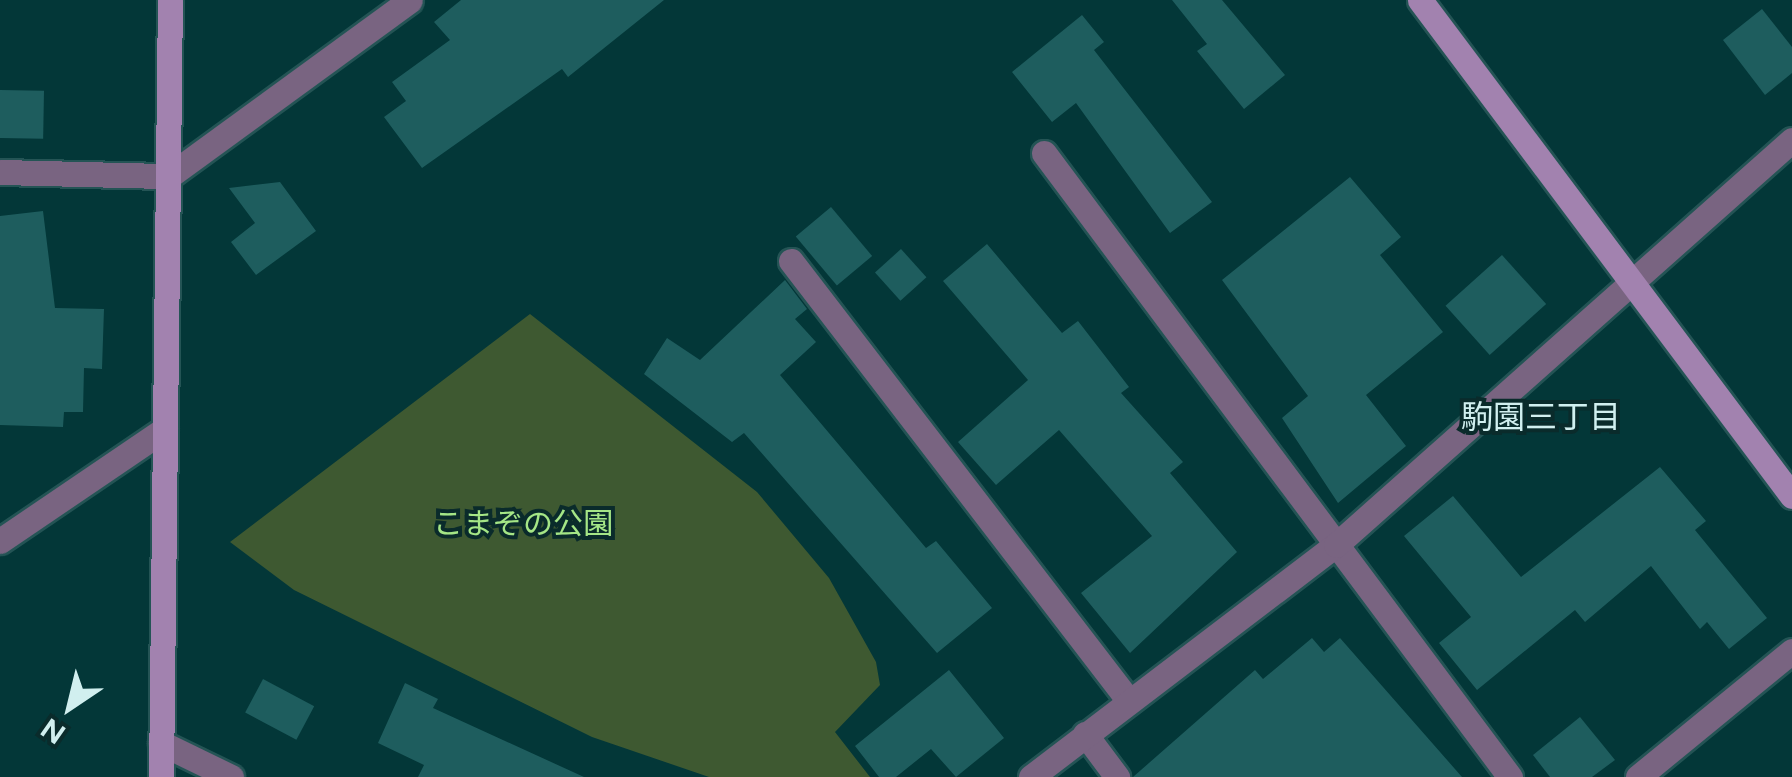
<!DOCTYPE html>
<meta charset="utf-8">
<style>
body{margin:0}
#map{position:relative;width:1792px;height:777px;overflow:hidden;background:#033738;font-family:Figtree,"Noto Sans JP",sans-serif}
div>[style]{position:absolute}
.green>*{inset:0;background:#3e5931}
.building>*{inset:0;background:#1e5d5e;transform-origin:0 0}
.roads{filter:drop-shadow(2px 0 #245455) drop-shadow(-2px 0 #245455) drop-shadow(0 2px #245455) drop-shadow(0 -2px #245455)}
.street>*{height:25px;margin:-12.5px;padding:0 12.5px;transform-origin:12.5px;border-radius:12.5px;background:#796481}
.secondary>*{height:25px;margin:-12.5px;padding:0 12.5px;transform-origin:12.5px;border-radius:12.5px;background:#a282af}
span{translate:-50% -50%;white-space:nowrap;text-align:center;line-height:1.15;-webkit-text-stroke:8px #0a2b2b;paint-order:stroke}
.park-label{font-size:30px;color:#a5e686}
.neighbourhood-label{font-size:32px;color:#d1efef}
.north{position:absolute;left:20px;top:657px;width:100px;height:100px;-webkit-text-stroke:8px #0a2b2b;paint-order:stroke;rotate:215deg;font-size:28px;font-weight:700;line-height:40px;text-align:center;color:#d1efef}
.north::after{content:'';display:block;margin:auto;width:35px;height:45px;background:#d1efef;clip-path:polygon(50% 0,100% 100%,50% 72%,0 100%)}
</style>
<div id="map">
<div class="green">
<i style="clip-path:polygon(530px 314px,757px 492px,829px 578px,876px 662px,880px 685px,835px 732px,870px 777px,709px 777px,592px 737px,294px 590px,230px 542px)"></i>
</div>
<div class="building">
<i style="clip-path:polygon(461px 0,664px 0,568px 77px,562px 69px,422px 168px,384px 117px,406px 101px,392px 82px,450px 40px,434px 22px)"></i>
<i style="clip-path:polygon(1172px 0,1222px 0,1285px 75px,1244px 109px,1197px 51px,1207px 44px)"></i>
<i style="clip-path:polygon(1762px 9px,1792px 47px,1792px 73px,1765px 95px,1723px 40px)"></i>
<i style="clip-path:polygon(1082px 15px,1104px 42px,1094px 50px,1212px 202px,1170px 233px,1076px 103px,1052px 122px,1012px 72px)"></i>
<i style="left:0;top:90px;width:44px;height:48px;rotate:1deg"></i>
<i style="clip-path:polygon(1350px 177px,1401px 237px,1380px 255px,1443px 332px,1366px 395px,1406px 446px,1338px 503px,1282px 418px,1308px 396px,1222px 280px)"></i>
<i style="clip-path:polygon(280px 182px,316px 231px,256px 275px,231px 242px,255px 223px,229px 188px)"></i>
<i style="left:831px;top:207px;width:64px;height:46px;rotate:50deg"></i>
<i style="clip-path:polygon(43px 211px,55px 308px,104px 309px,102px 369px,84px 368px,83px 412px,64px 412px,63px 427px,0 425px,0 216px)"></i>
<i style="clip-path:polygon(987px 244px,1062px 333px,1078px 321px,1129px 387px,1121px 393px,1183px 462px,1170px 473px,1237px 552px,1130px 653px,1081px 593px,1152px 536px,1059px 430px,996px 485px,958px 442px,1028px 380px,943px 281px)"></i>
<i style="left:901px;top:249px;width:38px;height:35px;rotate:48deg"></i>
<i style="left:1502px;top:255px;width:66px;height:76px;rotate:48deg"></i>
<i style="clip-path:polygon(785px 280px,807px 309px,795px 319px,816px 342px,780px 375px,926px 548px,936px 541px,992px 608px,937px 653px,744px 433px,732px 442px,644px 374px,667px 338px,700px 360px)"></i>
<i style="clip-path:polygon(1660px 467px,1706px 521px,1695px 530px,1767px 618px,1729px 649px,1707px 622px,1700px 629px,1651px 566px,1585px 622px,1575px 610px,1477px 690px,1439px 643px,1471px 617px,1404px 536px,1453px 496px,1521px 577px)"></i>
<i style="clip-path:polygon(1312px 638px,1324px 652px,1340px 638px,1462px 777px,1133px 777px,1255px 670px,1263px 679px)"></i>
<i style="clip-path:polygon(949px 670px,1004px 738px,956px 777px,931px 749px,896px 777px,879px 777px,855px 746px)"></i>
<i style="left:263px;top:679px;width:58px;height:38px;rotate:28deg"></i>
<i style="clip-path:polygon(405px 683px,438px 699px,433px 708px,584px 777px,418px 777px,424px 765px,378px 743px)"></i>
<i style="clip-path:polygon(1580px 717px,1615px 760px,1592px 777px,1550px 777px,1533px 755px)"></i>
</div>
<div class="roads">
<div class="street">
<i style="left:1044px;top:153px;width:779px;rotate:53.25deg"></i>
<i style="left:0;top:172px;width:169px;rotate:1.4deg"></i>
<i style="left:169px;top:176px;width:298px;rotate:-36.1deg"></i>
<i style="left:791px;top:261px;width:555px;rotate:52.47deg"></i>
<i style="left:0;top:541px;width:199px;rotate:-34.2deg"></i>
<i style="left:1085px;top:734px;width:54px;rotate:53.3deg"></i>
<i style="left:161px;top:743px;width:78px;rotate:25.9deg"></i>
<i style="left:1031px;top:777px;width:383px;rotate:-37.3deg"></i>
<i style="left:1336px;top:545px;width:610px;rotate:-41.61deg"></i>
<i style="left:1638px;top:777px;width:199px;rotate:-39.3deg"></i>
</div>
<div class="secondary">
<i style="left:1420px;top:0;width:620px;rotate:53.13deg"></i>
<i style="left:161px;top:777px;width:777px;rotate:-89.34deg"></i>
</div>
</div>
<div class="park-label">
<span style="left:523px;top:524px">こまぞの公園</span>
</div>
<div class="neighbourhood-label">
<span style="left:1541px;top:417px">駒園三丁目</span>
</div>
<div class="north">N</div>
</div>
